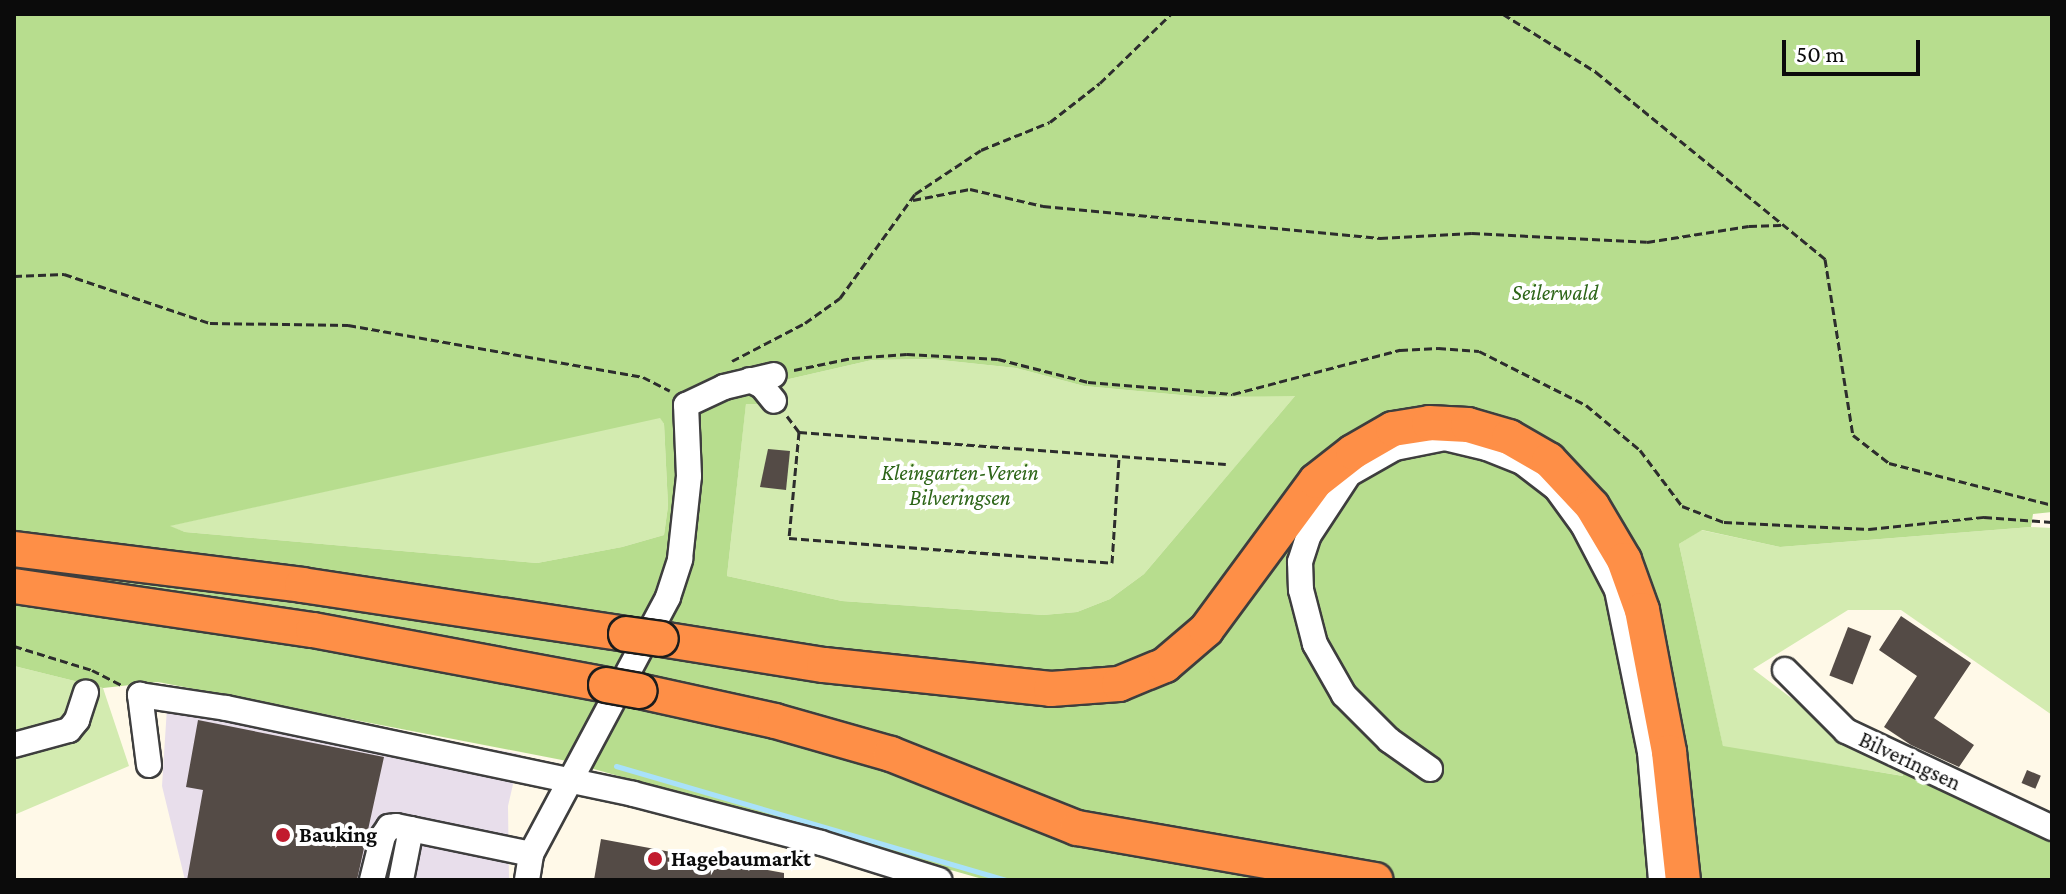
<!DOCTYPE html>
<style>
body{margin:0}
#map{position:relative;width:2066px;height:894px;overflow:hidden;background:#fff9e8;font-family:"Crimson Pro",serif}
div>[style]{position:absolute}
.industrial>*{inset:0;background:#e8deeb}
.green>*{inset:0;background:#d3ebb0}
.forest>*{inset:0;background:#b7dd8e}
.stream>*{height:5px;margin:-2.5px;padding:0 2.5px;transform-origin:2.5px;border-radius:2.5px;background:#a9e1fa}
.building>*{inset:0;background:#544b46;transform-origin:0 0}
.path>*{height:3px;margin-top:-1.5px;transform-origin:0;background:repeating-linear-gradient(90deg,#2d2d2d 0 8px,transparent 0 12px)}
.roads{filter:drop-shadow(2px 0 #3e3e3e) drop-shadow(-2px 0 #3e3e3e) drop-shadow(0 2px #3e3e3e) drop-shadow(0 -2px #3e3e3e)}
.minor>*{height:24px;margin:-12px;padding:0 12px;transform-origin:12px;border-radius:12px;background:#fff}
.highway>*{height:34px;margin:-17px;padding:0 17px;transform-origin:17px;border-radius:17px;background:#fe8f47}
.bridges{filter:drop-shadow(2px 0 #1c1c1c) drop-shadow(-2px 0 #1c1c1c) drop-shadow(0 2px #1c1c1c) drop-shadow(0 -2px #1c1c1c)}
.highway-bridge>*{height:34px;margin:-17px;padding:0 17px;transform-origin:17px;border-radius:17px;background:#fe8f47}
.dots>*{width:22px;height:22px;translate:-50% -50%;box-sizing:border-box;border:4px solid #fff;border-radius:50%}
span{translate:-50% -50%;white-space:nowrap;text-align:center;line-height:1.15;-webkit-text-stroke:8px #fff;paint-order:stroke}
.park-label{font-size:22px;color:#2d6518;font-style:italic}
.street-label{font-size:22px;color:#0b0b0b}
.poi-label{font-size:22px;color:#0b0b0b;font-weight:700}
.left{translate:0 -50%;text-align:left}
.frame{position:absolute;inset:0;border:16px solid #0b0b0b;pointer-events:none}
.scale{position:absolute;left:1782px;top:40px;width:138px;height:36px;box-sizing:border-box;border:4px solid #0b0b0b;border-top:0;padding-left:10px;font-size:24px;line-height:28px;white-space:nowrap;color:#0b0b0b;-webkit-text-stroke:6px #fff;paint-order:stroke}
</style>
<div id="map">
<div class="industrial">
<i style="clip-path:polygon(168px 692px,520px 754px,508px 806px,509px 880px,185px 880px,162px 786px)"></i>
</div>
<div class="green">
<i style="clip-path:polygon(931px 359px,1016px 368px,1084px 386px,1202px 397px,1296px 395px,1144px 574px,1110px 599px,1077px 612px,1043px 615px,842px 601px,727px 576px,746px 403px,770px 404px,778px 389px,776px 382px,872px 360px)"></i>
<i style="clip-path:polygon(660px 417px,664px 424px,668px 506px,664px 535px,622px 547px,537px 563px,185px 532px,168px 526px)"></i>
<i style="clip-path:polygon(2031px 527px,2052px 528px,2052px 715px,1901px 610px,1848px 610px,1753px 669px,1848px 741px,1904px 769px,1904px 776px,1723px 747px,1679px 544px,1701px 530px,1780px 547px)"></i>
<i style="clip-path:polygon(14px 666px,103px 688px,129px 766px,14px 815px)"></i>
</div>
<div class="forest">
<i style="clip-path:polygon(evenodd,14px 14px,2052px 14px,2052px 512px,2033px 514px,2031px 527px,1780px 547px,1702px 530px,1679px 544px,1723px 746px,1903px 776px,1904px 769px,2052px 834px,2052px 880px,986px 880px,562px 760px,158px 682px,103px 688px,14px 666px,14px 14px,931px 359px,1016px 368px,1084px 386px,1202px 397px,1295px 396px,1144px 574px,1110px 599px,1077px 612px,1043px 615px,842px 601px,727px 576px,746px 404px,770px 404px,776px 382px,872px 360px,931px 359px,14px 14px,660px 418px,664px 424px,668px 506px,664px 535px,622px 547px,537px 563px,185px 532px,170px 526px,660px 418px)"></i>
</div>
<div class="stream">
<i style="left:616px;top:766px;width:407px;rotate:16.3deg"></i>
</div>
<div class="building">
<i style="clip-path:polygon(768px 449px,790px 451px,786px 490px,760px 487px)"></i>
<i style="clip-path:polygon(1901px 616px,1971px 663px,1934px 718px,1974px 745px,1959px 767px,1911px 745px,1884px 727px,1917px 676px,1879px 650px)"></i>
<i style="left:1848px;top:627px;width:25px;height:52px;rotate:21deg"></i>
<i style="clip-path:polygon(198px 720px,384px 757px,357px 880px,187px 880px,203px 790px,186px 787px)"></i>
<i style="left:2027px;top:770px;width:15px;height:14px;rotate:23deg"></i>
<i style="clip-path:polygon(601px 839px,784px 873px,784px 880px,594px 880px)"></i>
</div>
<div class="path">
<i style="left:1503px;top:14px;width:110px;rotate:31.9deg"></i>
<i style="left:1596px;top:72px;width:296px;rotate:39.2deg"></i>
<i style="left:1825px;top:259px;width:178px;rotate:81deg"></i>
<i style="left:1853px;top:435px;width:46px;rotate:37.9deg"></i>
<i style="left:1889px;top:463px;width:168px;rotate:14.4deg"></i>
<i style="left:913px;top:200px;width:58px;rotate:-10.9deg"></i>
<i style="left:970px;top:189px;width:75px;rotate:13.1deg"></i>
<i style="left:1043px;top:206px;width:339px;rotate:5.4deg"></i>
<i style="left:1380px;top:238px;width:92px;rotate:-3.1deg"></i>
<i style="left:1472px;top:233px;width:175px;rotate:2.9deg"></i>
<i style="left:1647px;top:242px;width:103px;rotate:-8.9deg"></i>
<i style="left:1749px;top:226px;width:34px;rotate:-2deg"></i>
<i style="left:14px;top:276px;width:50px;rotate:-2.3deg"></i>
<i style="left:64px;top:274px;width:154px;rotate:18.6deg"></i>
<i style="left:210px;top:323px;width:138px;rotate:0.8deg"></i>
<i style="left:348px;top:325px;width:300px;rotate:10deg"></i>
<i style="left:643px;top:377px;width:30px;rotate:27deg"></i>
<i style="left:732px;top:361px;width:82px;rotate:-27.5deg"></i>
<i style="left:805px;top:323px;width:43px;rotate:-35.5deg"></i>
<i style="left:840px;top:298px;width:128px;rotate:-54.2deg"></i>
<i style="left:915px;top:194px;width:79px;rotate:-33.7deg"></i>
<i style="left:981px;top:150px;width:74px;rotate:-22.1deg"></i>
<i style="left:1050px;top:122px;width:63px;rotate:-38deg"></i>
<i style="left:1100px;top:83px;width:99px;rotate:-44.2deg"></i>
<i style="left:794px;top:370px;width:59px;rotate:-11.7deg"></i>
<i style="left:852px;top:358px;width:55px;rotate:-4.2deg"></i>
<i style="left:907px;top:354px;width:91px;rotate:3.1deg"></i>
<i style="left:998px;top:359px;width:93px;rotate:14.3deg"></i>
<i style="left:1088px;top:382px;width:145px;rotate:4.7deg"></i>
<i style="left:1233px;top:394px;width:173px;rotate:-14.8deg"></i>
<i style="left:1400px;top:350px;width:38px;rotate:-3deg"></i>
<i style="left:1438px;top:348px;width:41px;rotate:4.2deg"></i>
<i style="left:1479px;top:351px;width:120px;rotate:26.8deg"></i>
<i style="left:1586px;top:405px;width:70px;rotate:39.8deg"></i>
<i style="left:1640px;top:450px;width:70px;rotate:53.1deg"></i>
<i style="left:1682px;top:506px;width:45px;rotate:20.9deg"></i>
<i style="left:1724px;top:522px;width:145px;rotate:2.8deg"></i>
<i style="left:1869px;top:529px;width:116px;rotate:-6deg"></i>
<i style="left:1984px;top:517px;width:68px;rotate:4.2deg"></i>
<i style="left:787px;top:416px;width:20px;rotate:53deg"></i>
<i style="left:799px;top:432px;width:428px;rotate:4.3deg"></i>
<i style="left:799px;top:432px;width:106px;rotate:95.4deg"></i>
<i style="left:789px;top:538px;width:324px;rotate:4.4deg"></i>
<i style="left:1112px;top:563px;width:106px;rotate:-86.2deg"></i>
<i style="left:14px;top:646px;width:82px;rotate:17.1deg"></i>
<i style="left:92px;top:670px;width:35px;rotate:27deg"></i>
</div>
<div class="roads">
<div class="minor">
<i style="left:750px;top:380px;width:13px;rotate:27deg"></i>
<i style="left:762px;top:386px;width:19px;rotate:51deg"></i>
<i style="left:1785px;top:670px;width:86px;rotate:45deg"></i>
<i style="left:1846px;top:731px;width:228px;rotate:25.2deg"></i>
<i style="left:14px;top:745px;width:57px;rotate:-15.3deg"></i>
<i style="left:69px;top:730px;width:13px;rotate:-51deg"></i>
<i style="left:77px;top:720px;width:29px;rotate:-72deg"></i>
<i style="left:149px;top:765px;width:71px;rotate:-97.3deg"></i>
<i style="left:140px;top:695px;width:87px;rotate:8.6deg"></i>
<i style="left:226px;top:708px;width:416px;rotate:11.9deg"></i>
<i style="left:633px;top:794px;width:194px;rotate:14.6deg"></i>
<i style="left:821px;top:843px;width:124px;rotate:17.4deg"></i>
<i style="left:1430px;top:769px;width:50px;rotate:-144.7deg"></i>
<i style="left:1389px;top:740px;width:64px;rotate:-135deg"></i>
<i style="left:1344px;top:695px;width:59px;rotate:-119.6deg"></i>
<i style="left:1315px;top:644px;width:56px;rotate:-104.5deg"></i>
<i style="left:1301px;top:590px;width:28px;rotate:-92deg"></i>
<i style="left:1300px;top:562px;width:28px;rotate:-72deg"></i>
<i style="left:1309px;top:535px;width:73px;rotate:-56.7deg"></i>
<i style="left:1349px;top:474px;width:53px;rotate:-29.5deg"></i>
<i style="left:1395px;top:448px;width:51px;rotate:-11.3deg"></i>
<i style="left:1445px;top:438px;width:43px;rotate:13.4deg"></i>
<i style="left:1487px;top:448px;width:38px;rotate:22deg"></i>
<i style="left:1522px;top:462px;width:43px;rotate:37.4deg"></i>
<i style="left:1556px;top:488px;width:46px;rotate:53.9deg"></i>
<i style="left:1583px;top:525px;width:73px;rotate:62.4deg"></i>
<i style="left:1617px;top:590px;width:165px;rotate:78.5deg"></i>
<i style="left:1650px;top:752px;width:128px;rotate:85.1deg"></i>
<i style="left:372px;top:880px;width:45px;rotate:-76deg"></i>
<i style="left:383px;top:836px;width:11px;rotate:-56deg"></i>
<i style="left:389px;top:827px;width:7px;rotate:-8deg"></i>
<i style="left:396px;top:826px;width:138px;rotate:11.7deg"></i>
<i style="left:401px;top:880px;width:52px;rotate:-78.9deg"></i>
<i style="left:527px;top:880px;width:26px;rotate:-81deg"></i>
<i style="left:531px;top:854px;width:291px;rotate:-61.9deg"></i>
<i style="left:668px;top:597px;width:40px;rotate:-72deg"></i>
<i style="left:680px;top:559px;width:83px;rotate:-83.8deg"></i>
<i style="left:689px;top:476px;width:71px;rotate:-92.4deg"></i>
<i style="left:686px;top:405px;width:42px;rotate:-25.3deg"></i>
<i style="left:724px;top:387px;width:51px;rotate:-13.5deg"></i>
</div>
<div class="highway">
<i style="left:14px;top:549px;width:290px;rotate:7.1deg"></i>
<i style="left:302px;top:585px;width:328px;rotate:8.6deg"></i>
<i style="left:14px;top:586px;width:302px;rotate:8.4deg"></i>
<i style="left:313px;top:630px;width:298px;rotate:10.6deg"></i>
<i style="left:661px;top:639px;width:165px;rotate:9.1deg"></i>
<i style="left:824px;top:665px;width:228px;rotate:6deg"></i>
<i style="left:1051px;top:689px;width:68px;rotate:-4.2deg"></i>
<i style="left:1119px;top:684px;width:50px;rotate:-22.4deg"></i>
<i style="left:1165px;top:665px;width:54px;rotate:-40.5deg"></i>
<i style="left:1206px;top:630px;width:185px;rotate:-53.6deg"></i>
<i style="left:1316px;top:481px;width:47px;rotate:-38.1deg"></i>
<i style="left:1353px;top:452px;width:46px;rotate:-29.9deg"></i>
<i style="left:1393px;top:429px;width:36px;rotate:-9deg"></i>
<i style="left:1429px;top:423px;width:39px;rotate:3deg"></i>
<i style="left:1468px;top:425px;width:43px;rotate:16.3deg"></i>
<i style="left:1509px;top:437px;width:46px;rotate:29.9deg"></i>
<i style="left:1549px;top:460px;width:63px;rotate:46.9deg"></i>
<i style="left:1592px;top:506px;width:63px;rotate:59.3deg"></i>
<i style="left:1624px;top:560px;width:53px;rotate:70.2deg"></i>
<i style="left:1642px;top:610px;width:145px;rotate:79.2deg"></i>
<i style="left:1669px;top:752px;width:129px;rotate:83.8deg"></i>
<i style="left:639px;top:691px;width:139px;rotate:12.4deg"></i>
<i style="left:775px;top:721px;width:121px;rotate:15.9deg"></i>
<i style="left:891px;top:754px;width:200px;rotate:21.7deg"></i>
<i style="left:1077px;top:828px;width:303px;rotate:9.9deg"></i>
</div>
</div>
<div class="bridges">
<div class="highway-bridge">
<i style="left:626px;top:634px;width:35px;rotate:8deg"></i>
<i style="left:606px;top:685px;width:34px;rotate:10deg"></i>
</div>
</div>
<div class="dots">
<i style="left:283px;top:835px;background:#c21b2e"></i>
<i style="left:655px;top:859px;background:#c21b2e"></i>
</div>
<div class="park-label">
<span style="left:1555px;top:293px">Seilerwald</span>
<span style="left:960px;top:485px">Kleingarten-Verein<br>Bilveringsen</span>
</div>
<div class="street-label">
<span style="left:1910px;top:761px;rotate:25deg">Bilveringsen</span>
</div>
<div class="poi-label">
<span class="left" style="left:299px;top:835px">Bauking</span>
<span class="left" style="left:671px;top:859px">Hagebaumarkt</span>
</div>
<div class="frame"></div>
<div class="scale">50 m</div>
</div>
